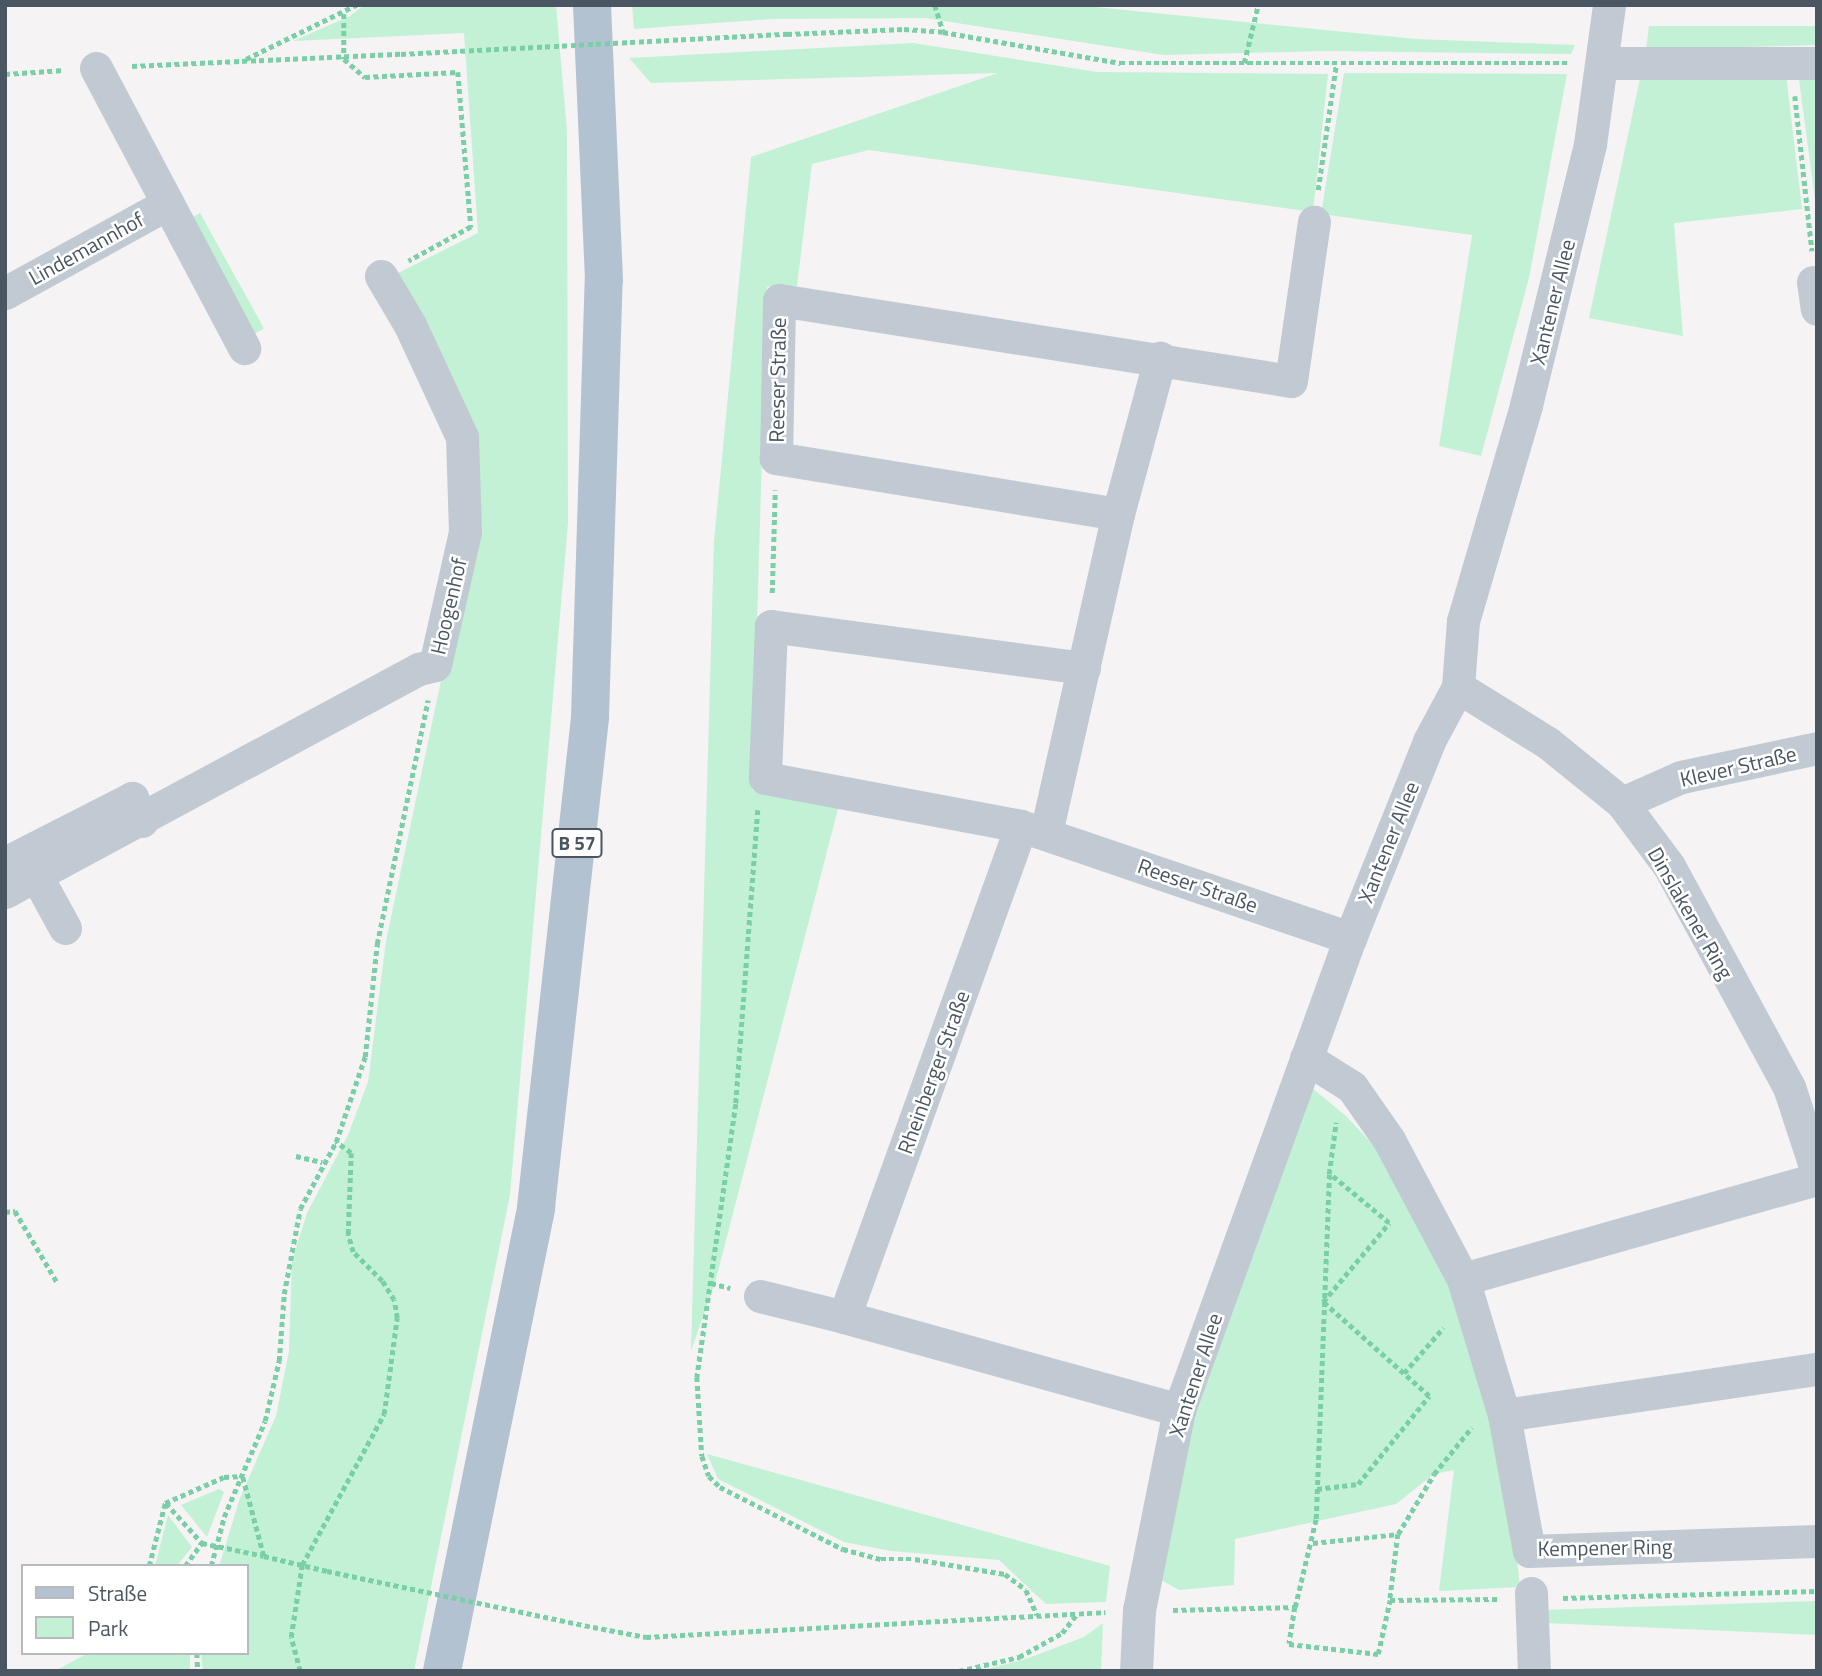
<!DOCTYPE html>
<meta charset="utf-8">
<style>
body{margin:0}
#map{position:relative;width:1822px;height:1676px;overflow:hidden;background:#f5f3f3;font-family:"Titillium Web",sans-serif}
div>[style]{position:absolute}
.green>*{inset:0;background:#c3f1d5;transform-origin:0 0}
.path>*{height:4.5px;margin-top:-2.25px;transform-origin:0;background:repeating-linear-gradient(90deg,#7ad0a6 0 5px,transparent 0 8.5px)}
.minor>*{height:33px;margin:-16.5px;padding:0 16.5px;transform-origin:16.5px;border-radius:16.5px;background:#c1cad2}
.major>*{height:38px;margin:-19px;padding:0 19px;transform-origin:19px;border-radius:19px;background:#b3c2d1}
.path-bridge>*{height:4.5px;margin-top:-2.25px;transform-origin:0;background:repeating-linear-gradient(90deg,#7ad0a6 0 5px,transparent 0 8.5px)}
span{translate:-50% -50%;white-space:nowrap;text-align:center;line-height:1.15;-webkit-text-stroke:5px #fff;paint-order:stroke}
.shield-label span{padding:2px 5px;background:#fff;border:2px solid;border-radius:5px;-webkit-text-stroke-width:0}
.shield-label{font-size:19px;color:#4a5661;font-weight:700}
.street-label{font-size:21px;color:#4a5661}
.frame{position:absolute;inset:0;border:7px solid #4a5661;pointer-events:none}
.legend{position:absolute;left:21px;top:1564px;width:228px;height:91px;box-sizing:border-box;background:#fff;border:2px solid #b7bbc0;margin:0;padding:9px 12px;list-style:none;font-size:21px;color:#4a5661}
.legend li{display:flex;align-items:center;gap:14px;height:35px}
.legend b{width:35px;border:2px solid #b7bbc0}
</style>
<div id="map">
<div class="green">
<i style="clip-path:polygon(364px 5px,556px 5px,567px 131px,568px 523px,510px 1195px,414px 1671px,203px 1671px,201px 1653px,247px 1653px,247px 1566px,219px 1566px,240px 1498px,276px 1416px,289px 1351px,292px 1261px,307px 1213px,348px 1135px,368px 1082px,386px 941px,449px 643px,467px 422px,388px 278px,478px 233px,464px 33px,293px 41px,350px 16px)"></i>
<i style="clip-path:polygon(632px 5px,1075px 5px,1416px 39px,1575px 45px,1571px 54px,1328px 51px,1164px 55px,925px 18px,772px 19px,634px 29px)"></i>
<i style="clip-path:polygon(1649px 26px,1817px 26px,1817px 45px,1646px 50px)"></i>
<i style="clip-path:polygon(913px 43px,1097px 72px,1328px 74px,1313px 212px,869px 150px,812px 164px,797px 286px,767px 287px,752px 790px,839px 805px,716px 1279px,691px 1351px,714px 541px,751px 157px,998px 73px,651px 83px,629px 58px)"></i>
<i style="clip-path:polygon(1817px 71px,1817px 207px,1816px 207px,1798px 72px)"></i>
<i style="clip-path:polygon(1344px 73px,1567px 74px,1529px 278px,1481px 456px,1439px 446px,1472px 235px,1321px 214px)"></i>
<i style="clip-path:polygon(1641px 74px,1786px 74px,1802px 209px,1674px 223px,1683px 336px,1589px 318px)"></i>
<i style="left:200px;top:213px;width:132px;height:18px;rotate:61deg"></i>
<i style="clip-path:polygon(1311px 1087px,1347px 1117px,1394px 1168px,1441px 1256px,1509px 1489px,1520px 1587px,1439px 1591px,1454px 1470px,1434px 1474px,1396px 1504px,1235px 1539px,1234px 1585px,1179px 1590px,1159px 1579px,1185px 1444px)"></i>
<i style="clip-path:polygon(707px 1454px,1110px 1566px,1106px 1602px,1046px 1604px,999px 1560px,891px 1551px,844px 1542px,718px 1479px)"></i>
<i style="clip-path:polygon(219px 1489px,224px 1492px,207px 1537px,181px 1505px)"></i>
<i style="clip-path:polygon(168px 1515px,192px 1547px,177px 1566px,155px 1566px)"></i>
<i style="clip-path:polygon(1817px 1601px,1817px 1635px,1545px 1623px,1543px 1610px)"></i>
<i style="clip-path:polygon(1103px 1623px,1101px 1671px,979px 1671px,1026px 1659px,1084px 1637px)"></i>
<i style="clip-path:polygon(88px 1653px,190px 1653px,190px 1671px,55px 1671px)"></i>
</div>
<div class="path">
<i style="left:935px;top:5px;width:27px;rotate:73deg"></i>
<i style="left:344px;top:14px;width:45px;rotate:90deg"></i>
<i style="left:344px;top:59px;width:28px;rotate:41deg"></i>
<i style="left:365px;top:77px;width:93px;rotate:-3.1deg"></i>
<i style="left:458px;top:72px;width:156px;rotate:85.2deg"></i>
<i style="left:471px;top:227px;width:71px;rotate:151.3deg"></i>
<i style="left:787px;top:34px;width:117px;rotate:-2.4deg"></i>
<i style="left:904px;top:29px;width:39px;rotate:4deg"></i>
<i style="left:943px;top:32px;width:180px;rotate:9.9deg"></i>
<i style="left:1120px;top:63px;width:447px"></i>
<i style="left:246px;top:59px;width:123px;rotate:-26.1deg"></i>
<i style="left:1244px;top:63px;width:60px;rotate:-76.4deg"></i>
<i style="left:132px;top:66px;width:269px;rotate:-2.6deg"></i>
<i style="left:5px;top:74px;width:59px;rotate:-3.9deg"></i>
<i style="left:1795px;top:96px;width:156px;rotate:83.7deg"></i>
<i style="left:1318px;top:190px;width:126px;rotate:-81.8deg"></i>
<i style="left:772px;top:593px;width:103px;rotate:-88.3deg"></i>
<i style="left:758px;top:810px;width:295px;rotate:94.3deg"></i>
<i style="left:736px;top:1104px;width:276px;rotate:98.1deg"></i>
<i style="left:697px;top:1377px;width:79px;rotate:86.4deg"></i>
<i style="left:702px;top:1456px;width:21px;rotate:71deg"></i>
<i style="left:709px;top:1476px;width:16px;rotate:45deg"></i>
<i style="left:720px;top:1487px;width:138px;rotate:26.8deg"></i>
<i style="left:843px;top:1549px;width:39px;rotate:15deg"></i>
<i style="left:881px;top:1559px;width:34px"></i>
<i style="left:915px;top:1559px;width:91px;rotate:9.5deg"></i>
<i style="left:1005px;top:1574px;width:26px;rotate:37deg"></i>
<i style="left:1026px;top:1590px;width:27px;rotate:66deg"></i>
<i style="left:296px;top:1156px;width:27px;rotate:13deg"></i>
<i style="left:5px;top:1212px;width:10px;rotate:-6deg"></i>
<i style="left:15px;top:1211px;width:82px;rotate:59.4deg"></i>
<i style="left:711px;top:1283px;width:20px;rotate:15deg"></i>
<i style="left:1404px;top:1373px;width:60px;rotate:-49.1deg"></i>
<i style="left:243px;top:1477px;width:82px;rotate:75.1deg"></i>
<i style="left:264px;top:1556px;width:65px;rotate:13.4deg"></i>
<i style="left:1317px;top:1489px;width:41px;rotate:-7deg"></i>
<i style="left:1358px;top:1484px;width:113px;rotate:-51.1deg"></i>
<i style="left:1429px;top:1396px;width:142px;rotate:-138.4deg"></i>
<i style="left:1323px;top:1302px;width:103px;rotate:-50.1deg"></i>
<i style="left:1389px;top:1223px;width:77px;rotate:-140.3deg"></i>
<i style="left:165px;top:1503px;width:64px;rotate:-23.8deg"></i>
<i style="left:224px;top:1477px;width:19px;rotate:-3deg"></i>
<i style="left:166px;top:1503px;width:54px;rotate:48deg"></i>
<i style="left:1398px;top:1534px;width:66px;rotate:96.9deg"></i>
<i style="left:1390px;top:1600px;width:108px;rotate:-0.5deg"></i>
<i style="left:1313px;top:1543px;width:85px;rotate:-6deg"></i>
<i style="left:1398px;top:1534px;width:70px;rotate:-59deg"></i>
<i style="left:1434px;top:1474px;width:60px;rotate:-51deg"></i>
<i style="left:149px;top:1566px;width:65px;rotate:-75.7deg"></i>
<i style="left:185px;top:1566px;width:29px;rotate:-54deg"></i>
<i style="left:202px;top:1543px;width:63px;rotate:11.8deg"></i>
<i style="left:211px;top:1566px;width:51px;rotate:-75.1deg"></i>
<i style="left:224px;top:1517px;width:104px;rotate:-66.9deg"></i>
<i style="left:265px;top:1421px;width:62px;rotate:-76.9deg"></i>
<i style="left:279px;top:1361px;width:67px;rotate:-85.7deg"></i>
<i style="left:284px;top:1294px;width:86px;rotate:-79.3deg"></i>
<i style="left:300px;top:1209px;width:76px;rotate:-61.8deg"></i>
<i style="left:336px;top:1142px;width:90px;rotate:-71.2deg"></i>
<i style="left:365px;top:1057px;width:114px;rotate:-83.9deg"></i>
<i style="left:377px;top:944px;width:249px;rotate:-78.2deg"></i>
<i style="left:1563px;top:1598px;width:254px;rotate:-1.6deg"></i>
<i style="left:1295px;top:1607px;width:37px;rotate:99deg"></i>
<i style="left:1289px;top:1644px;width:90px;rotate:6.4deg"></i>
<i style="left:1378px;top:1654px;width:55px;rotate:-77.5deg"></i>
<i style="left:1173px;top:1610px;width:122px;rotate:-1.4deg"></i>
<i style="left:1295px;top:1607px;width:90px;rotate:-76.6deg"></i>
<i style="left:1316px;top:1519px;width:345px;rotate:-87.8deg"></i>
<i style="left:1329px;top:1174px;width:52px;rotate:-82.3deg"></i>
<i style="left:593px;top:1627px;width:54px;rotate:10.7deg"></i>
<i style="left:646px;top:1637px;width:460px;rotate:-3.1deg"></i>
<i style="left:197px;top:1653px;width:18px;rotate:87deg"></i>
<i style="left:300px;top:1671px;width:35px;rotate:-105deg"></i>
<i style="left:291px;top:1637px;width:73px;rotate:-81.3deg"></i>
<i style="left:302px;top:1565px;width:172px;rotate:-61.5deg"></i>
<i style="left:384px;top:1414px;width:97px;rotate:-82.3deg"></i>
<i style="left:397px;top:1318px;width:18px;rotate:-99deg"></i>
<i style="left:394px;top:1300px;width:22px;rotate:-122deg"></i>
<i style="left:382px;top:1281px;width:41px;rotate:-135deg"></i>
<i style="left:353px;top:1252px;width:19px;rotate:-106deg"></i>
<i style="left:348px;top:1234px;width:81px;rotate:-87.9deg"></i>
<i style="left:351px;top:1153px;width:19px;rotate:-144deg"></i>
<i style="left:959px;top:1671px;width:62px;rotate:-13.1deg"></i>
<i style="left:1019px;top:1657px;width:49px;rotate:-29.2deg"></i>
<i style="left:1062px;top:1633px;width:24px;rotate:-52deg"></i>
</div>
<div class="minor">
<i style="left:1602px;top:63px;width:215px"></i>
<i style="left:96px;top:68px;width:317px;rotate:62.1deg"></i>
<i style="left:1813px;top:282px;width:27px;rotate:82deg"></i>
<i style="left:5px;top:293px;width:185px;rotate:-28.8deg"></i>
<i style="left:1118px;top:514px;width:347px;rotate:-170.7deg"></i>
<i style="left:776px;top:458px;width:158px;rotate:-88.9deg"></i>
<i style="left:779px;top:300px;width:518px;rotate:8.99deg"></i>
<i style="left:1291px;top:381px;width:161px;rotate:-81.8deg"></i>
<i style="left:1084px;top:668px;width:316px;rotate:-172.4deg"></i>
<i style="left:771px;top:626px;width:152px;rotate:92.3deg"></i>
<i style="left:765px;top:778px;width:260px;rotate:10.6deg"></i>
<i style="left:1021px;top:826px;width:348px;rotate:18.8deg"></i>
<i style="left:1458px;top:687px;width:106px;rotate:31.9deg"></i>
<i style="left:1548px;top:743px;width:95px;rotate:39deg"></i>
<i style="left:1622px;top:803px;width:79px;rotate:53.3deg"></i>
<i style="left:1669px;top:866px;width:251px;rotate:61.5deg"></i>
<i style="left:1789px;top:1087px;width:89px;rotate:71.8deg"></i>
<i style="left:1622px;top:803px;width:64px;rotate:-23.8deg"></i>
<i style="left:1681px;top:777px;width:139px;rotate:-12deg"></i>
<i style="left:1021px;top:826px;width:522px;rotate:109.82deg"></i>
<i style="left:844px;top:1317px;width:348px;rotate:15.5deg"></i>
<i style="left:1046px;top:833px;width:327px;rotate:-77.3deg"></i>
<i style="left:1118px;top:514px;width:162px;rotate:-74.9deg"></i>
<i style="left:5px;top:863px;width:143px;rotate:-27.1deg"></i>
<i style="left:132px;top:798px;width:25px;rotate:67deg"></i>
<i style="left:5px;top:892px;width:35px;rotate:-29deg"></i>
<i style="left:65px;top:928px;width:60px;rotate:-118.7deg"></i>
<i style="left:36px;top:875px;width:435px;rotate:-28.3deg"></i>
<i style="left:419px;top:669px;width:16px;rotate:-14deg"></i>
<i style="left:435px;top:665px;width:136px;rotate:-77.3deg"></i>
<i style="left:465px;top:532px;width:95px;rotate:-91.8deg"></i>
<i style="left:462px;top:437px;width:123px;rotate:-114.9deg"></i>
<i style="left:410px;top:325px;width:57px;rotate:-120.6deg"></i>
<i style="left:1306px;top:1058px;width:54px;rotate:32.2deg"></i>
<i style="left:1352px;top:1087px;width:65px;rotate:55.1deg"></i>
<i style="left:1389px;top:1140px;width:157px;rotate:62deg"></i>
<i style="left:1463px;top:1279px;width:142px;rotate:73.2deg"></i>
<i style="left:1504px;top:1415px;width:138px;rotate:79.6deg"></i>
<i style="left:1529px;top:1551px;width:288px;rotate:-2deg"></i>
<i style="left:1463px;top:1279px;width:368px;rotate:-15.8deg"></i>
<i style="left:760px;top:1296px;width:87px;rotate:14deg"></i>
<i style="left:1504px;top:1415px;width:316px;rotate:-8.4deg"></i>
<i style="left:1531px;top:1593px;width:78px;rotate:87.8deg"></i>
<i style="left:1136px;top:1671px;width:61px;rotate:-87.2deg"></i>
<i style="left:1139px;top:1610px;width:204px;rotate:-78.7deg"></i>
<i style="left:1179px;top:1410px;width:502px;rotate:-70.09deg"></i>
<i style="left:1350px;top:938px;width:212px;rotate:-68.1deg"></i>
<i style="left:1429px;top:741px;width:61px;rotate:-61.8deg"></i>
<i style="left:1458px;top:687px;width:66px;rotate:-85.7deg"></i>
<i style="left:1463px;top:621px;width:225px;rotate:-73.7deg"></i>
<i style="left:1526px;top:405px;width:269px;rotate:-76.2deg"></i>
<i style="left:1590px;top:144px;width:140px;rotate:-82.2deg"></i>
</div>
<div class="major">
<i style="left:442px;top:1671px;width:473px;rotate:-78.5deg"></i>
<i style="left:536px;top:1207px;width:494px;rotate:-83.7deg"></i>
<i style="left:590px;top:716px;width:436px;rotate:-88.2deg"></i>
<i style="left:604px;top:280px;width:275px;rotate:-92.5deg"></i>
</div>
<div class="path-bridge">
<i style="left:401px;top:54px;width:387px;rotate:-3deg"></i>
<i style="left:327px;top:1571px;width:272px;rotate:11.9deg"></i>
</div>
<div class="shield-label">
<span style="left:577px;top:843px">B 57</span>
</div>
<div class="street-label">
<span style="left:86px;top:248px;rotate:-29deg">Lindemannhof</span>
<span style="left:1552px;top:302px;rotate:-76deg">Xantener Allee</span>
<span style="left:777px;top:380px;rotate:-89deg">Reeser Straße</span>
<span style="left:448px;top:606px;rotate:-77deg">Hoogenhof</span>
<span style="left:1738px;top:766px;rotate:-13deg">Klever Straße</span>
<span style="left:1388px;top:842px;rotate:-68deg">Xantener Allee</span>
<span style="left:1198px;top:885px;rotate:19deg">Reeser Straße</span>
<span style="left:1691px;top:913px;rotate:60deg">Dinslakener Ring</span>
<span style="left:933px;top:1072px;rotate:-70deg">Rheinberger Straße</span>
<span style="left:1195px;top:1375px;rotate:-72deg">Xantener Allee</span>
<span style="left:1605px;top:1547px;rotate:-1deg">Kempener Ring</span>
</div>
<div class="frame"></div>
<ul class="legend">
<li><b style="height:9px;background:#b3c2d1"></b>Straße</li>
<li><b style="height:19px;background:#c3f1d5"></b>Park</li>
</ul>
</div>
